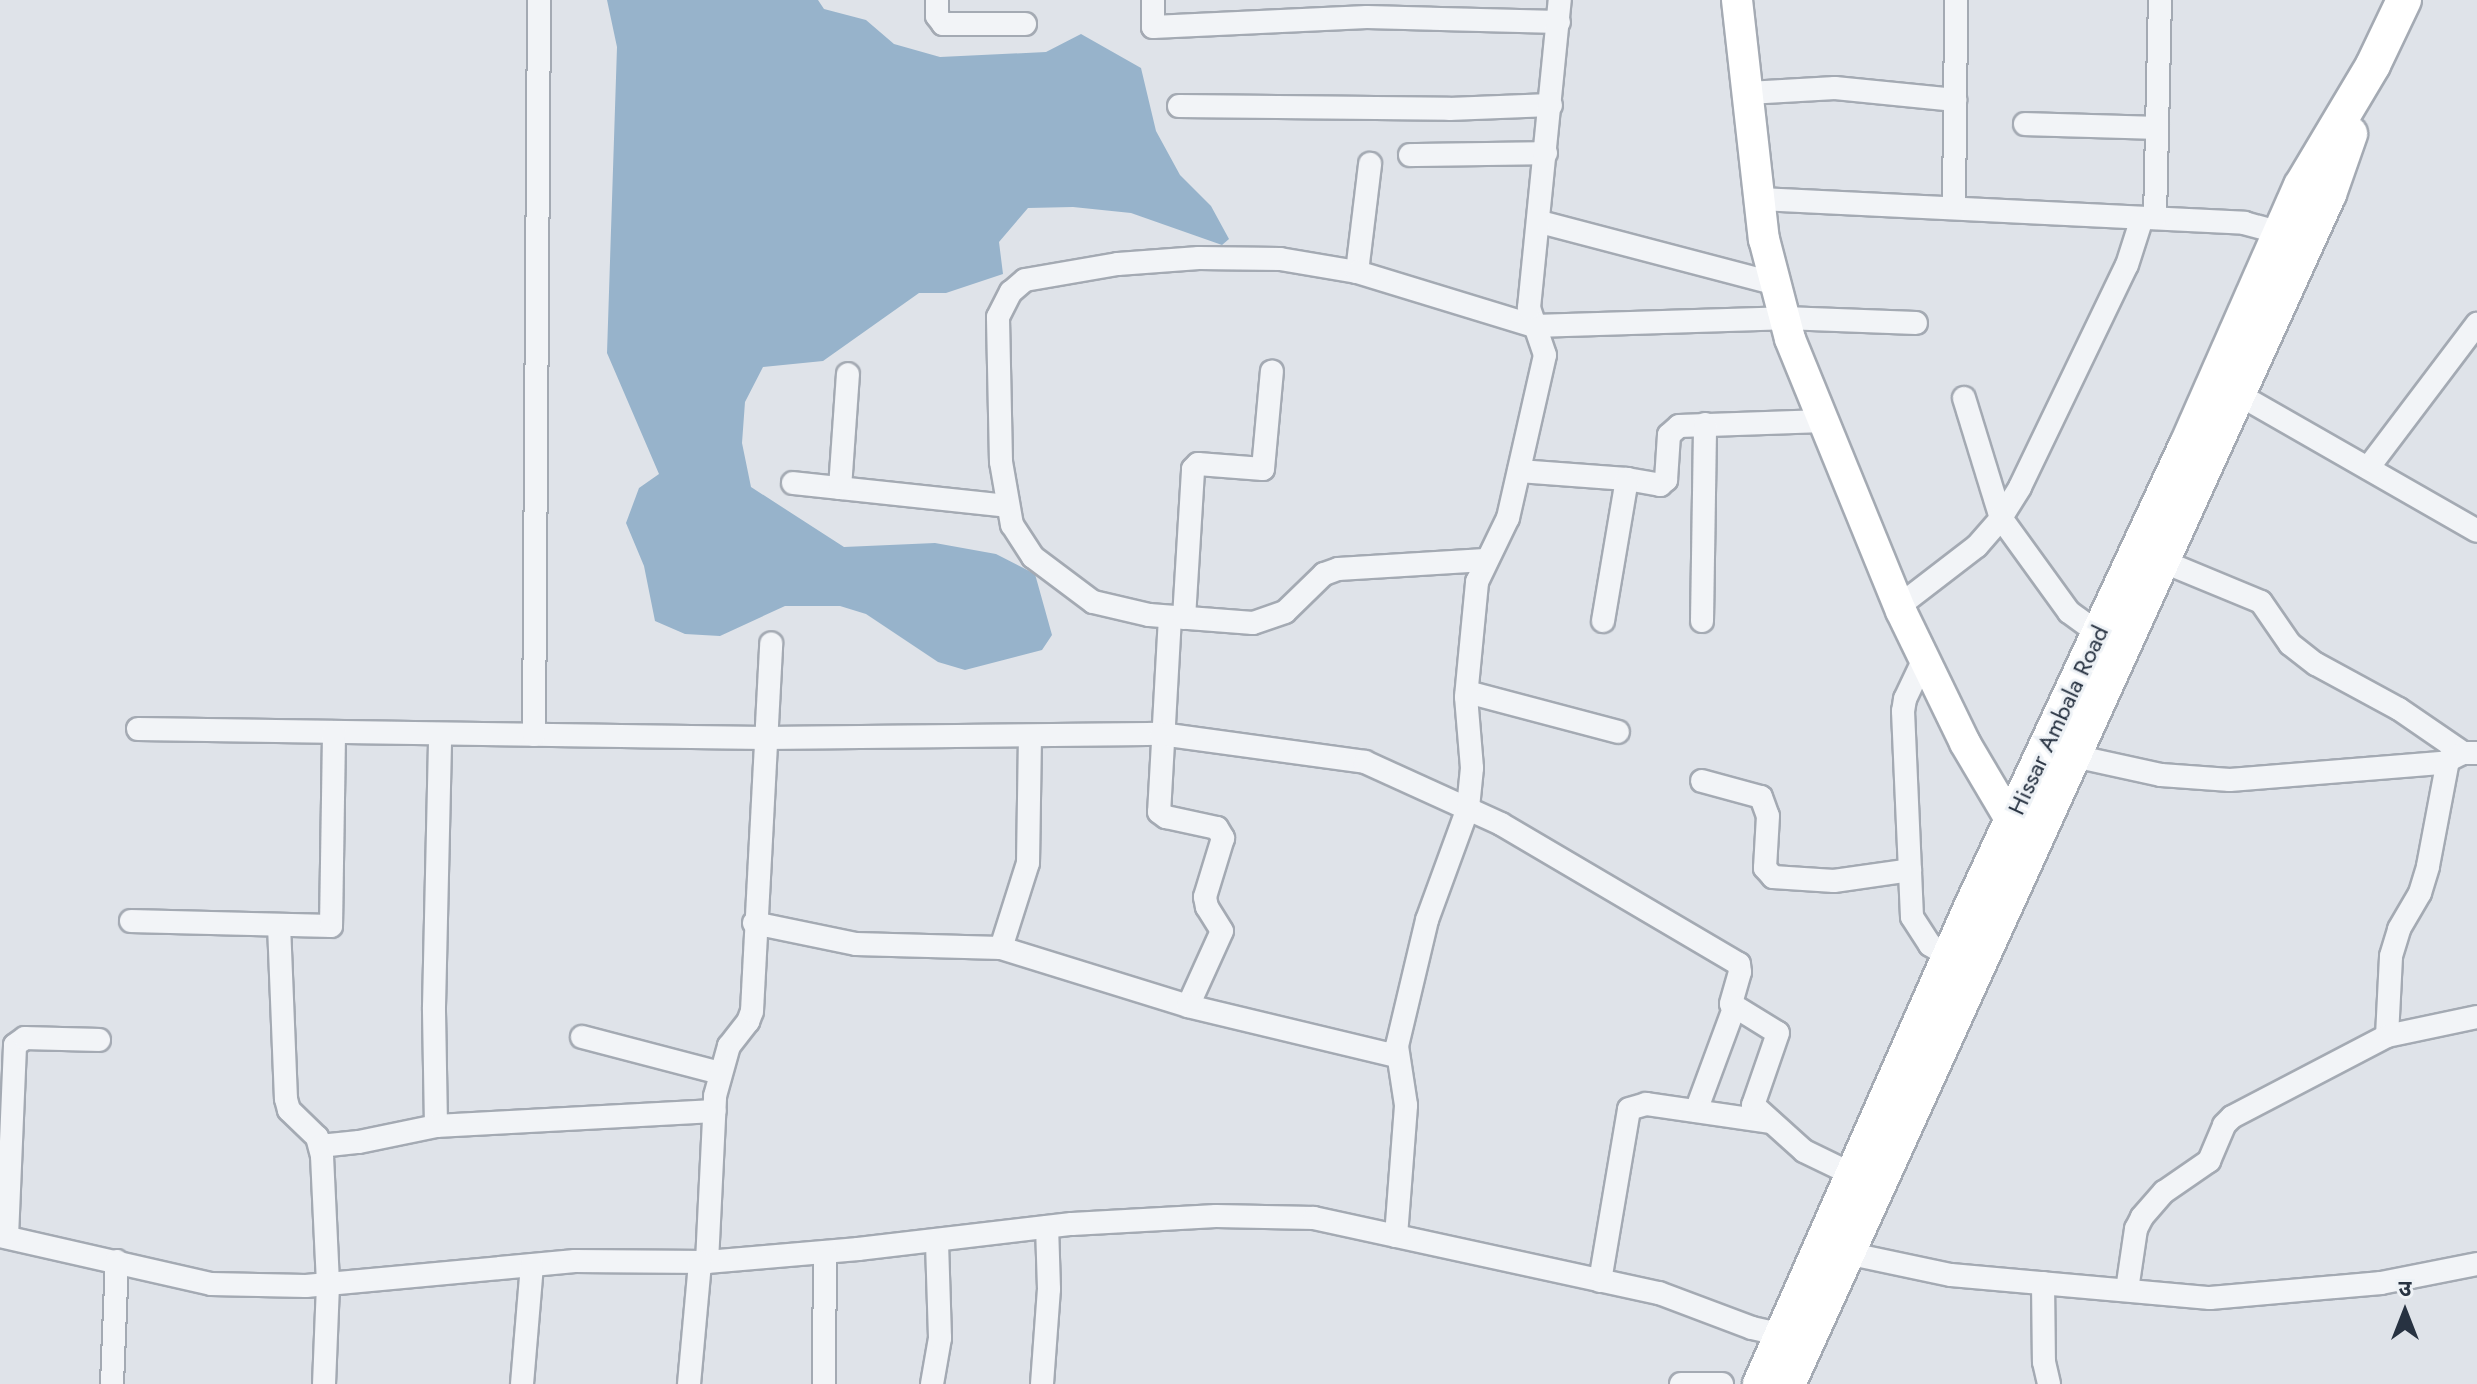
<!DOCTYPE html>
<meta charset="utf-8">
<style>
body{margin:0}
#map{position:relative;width:2477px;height:1384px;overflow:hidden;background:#dfe3e9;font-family:Jost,"Noto Sans Devanagari",sans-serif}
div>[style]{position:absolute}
.water>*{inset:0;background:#97b3cb}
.roads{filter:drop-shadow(2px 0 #a4aab3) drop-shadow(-2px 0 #a4aab3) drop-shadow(0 2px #a4aab3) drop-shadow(0 -2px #a4aab3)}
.street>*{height:22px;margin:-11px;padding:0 11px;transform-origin:11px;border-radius:11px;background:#f2f4f7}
.secondary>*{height:30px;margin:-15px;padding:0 15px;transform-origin:15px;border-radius:15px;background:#fff}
.primary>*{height:34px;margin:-17px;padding:0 17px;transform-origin:17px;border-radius:17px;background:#fff}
span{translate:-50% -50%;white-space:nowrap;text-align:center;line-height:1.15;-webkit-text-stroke:6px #eef2f6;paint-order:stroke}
.street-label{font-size:24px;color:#273241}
.north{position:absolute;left:2365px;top:1272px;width:80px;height:80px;-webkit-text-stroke:6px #eef2f6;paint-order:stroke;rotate:0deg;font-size:22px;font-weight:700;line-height:32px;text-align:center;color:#273241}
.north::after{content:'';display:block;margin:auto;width:28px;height:36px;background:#273241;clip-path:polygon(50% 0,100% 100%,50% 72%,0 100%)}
</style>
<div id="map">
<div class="water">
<i style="clip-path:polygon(607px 0,818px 0,824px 9px,866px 20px,894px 44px,940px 57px,1046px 52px,1081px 34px,1141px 68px,1156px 131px,1180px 175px,1211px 206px,1229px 239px,1222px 245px,1131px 213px,1073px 207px,1028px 208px,999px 242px,1003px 274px,946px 293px,919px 293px,823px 361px,763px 367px,745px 402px,742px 443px,751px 487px,844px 547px,935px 543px,996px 554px,1035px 574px,1052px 635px,1042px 650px,965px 670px,938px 662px,866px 614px,840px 606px,785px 606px,720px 636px,685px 634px,655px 621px,644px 566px,626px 523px,639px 488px,659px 474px,607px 353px,617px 47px)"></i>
</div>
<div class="roads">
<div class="street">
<i style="left:937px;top:0;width:16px;rotate:90deg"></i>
<i style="left:937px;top:16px;width:10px;rotate:53deg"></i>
<i style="left:943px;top:24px;width:82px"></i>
<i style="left:1153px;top:0;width:27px;rotate:90deg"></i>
<i style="left:1153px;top:27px;width:214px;rotate:-2.7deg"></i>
<i style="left:1367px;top:17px;width:192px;rotate:1.5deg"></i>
<i style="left:1748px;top:93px;width:87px;rotate:-3.3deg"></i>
<i style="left:1835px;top:88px;width:121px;rotate:5.7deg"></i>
<i style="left:1179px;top:106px;width:270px;rotate:0.6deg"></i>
<i style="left:1449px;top:109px;width:102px;rotate:-2.2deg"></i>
<i style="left:2025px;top:124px;width:132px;rotate:1.7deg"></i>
<i style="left:1410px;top:155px;width:136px;rotate:-0.8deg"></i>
<i style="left:1760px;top:199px;width:485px;rotate:2.8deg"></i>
<i style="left:2244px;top:223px;width:38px;rotate:15deg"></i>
<i style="left:1954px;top:208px;width:208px;rotate:-89.4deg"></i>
<i style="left:2155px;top:218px;width:218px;rotate:-88.7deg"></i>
<i style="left:1540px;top:222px;width:244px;rotate:14.7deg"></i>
<i style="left:1357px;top:272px;width:109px;rotate:-83.1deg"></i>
<i style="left:2238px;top:394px;width:275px;rotate:29.8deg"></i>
<i style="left:1964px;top:398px;width:126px;rotate:72.9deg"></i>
<i style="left:2001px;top:518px;width:116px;rotate:54.1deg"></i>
<i style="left:2069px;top:612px;width:37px;rotate:36deg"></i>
<i style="left:2368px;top:468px;width:181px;rotate:-52.9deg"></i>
<i style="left:1519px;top:471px;width:108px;rotate:4.2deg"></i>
<i style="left:1627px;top:479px;width:34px;rotate:10deg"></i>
<i style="left:1660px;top:485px;width:8px;rotate:-40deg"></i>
<i style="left:1666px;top:480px;width:45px;rotate:-86.2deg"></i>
<i style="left:1669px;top:435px;width:13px;rotate:-42deg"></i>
<i style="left:1679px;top:426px;width:145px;rotate:-2deg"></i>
<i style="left:793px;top:483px;width:216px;rotate:6.1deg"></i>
<i style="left:840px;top:488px;width:114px;rotate:-86deg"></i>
<i style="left:1485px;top:560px;width:147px;rotate:176.5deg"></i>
<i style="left:1338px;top:569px;width:15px;rotate:160deg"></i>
<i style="left:1324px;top:574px;width:54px;rotate:135.7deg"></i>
<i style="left:1285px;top:612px;width:34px;rotate:161deg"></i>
<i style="left:1253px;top:623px;width:104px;rotate:-175.6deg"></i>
<i style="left:1149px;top:615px;width:57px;rotate:-166.9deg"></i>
<i style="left:1093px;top:602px;width:75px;rotate:-143.1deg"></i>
<i style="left:1033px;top:557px;width:38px;rotate:-123deg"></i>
<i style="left:1012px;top:525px;width:64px;rotate:-99.9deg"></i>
<i style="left:1001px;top:462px;width:145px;rotate:-91.2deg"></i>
<i style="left:998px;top:317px;width:28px;rotate:-63deg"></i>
<i style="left:1011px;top:292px;width:18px;rotate:-41deg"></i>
<i style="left:1025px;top:280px;width:94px;rotate:-9.8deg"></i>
<i style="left:1118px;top:264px;width:81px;rotate:-4.2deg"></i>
<i style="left:1199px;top:258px;width:81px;rotate:0.7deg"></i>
<i style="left:1280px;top:259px;width:78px;rotate:9.6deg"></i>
<i style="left:1357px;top:272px;width:185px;rotate:17deg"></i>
<i style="left:1534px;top:326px;width:250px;rotate:-1.8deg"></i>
<i style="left:1784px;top:318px;width:132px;rotate:2.2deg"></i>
<i style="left:2162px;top:561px;width:107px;rotate:22.5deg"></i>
<i style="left:2261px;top:602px;width:51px;rotate:55.4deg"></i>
<i style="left:2290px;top:644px;width:33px;rotate:38deg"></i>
<i style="left:2316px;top:664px;width:94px;rotate:28.5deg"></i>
<i style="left:2399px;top:709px;width:78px;rotate:34.5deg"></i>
<i style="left:1899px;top:606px;width:98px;rotate:-37.6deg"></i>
<i style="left:1977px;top:546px;width:33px;rotate:-49deg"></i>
<i style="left:1999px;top:521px;width:40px;rotate:-58deg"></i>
<i style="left:2020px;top:487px;width:246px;rotate:-64.3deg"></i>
<i style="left:2127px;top:265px;width:49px;rotate:-72.3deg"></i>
<i style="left:1170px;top:617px;width:195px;rotate:93.2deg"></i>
<i style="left:1159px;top:812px;width:9px;rotate:36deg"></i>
<i style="left:1166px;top:817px;width:52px;rotate:12.2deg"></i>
<i style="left:1217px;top:828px;width:12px;rotate:59deg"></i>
<i style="left:1223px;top:838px;width:62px;rotate:107deg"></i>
<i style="left:1205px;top:897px;width:10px;rotate:79deg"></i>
<i style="left:1207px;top:907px;width:28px;rotate:58deg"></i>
<i style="left:1222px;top:931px;width:82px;rotate:114.4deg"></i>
<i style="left:1184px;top:618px;width:149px;rotate:-86.5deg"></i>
<i style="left:1193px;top:469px;width:7px;rotate:-45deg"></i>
<i style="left:1198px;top:464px;width:65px;rotate:4.4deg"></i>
<i style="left:1263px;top:469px;width:98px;rotate:-84.8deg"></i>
<i style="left:1603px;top:621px;width:144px;rotate:-80.4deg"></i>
<i style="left:1702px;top:621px;width:197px;rotate:-89.1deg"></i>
<i style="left:1924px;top:659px;width:44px;rotate:115.4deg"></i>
<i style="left:1905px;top:699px;width:12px;rotate:99deg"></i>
<i style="left:1903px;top:711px;width:206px;rotate:87.5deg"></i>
<i style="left:1912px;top:917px;width:33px;rotate:57deg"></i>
<i style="left:1930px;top:945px;width:22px;rotate:30deg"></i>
<i style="left:1467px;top:692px;width:156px;rotate:14.8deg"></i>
<i style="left:138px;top:729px;width:627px;rotate:0.82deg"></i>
<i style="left:765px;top:738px;width:396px;rotate:-0.6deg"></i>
<i style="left:1161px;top:734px;width:206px;rotate:7.8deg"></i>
<i style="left:1365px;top:762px;width:149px;rotate:24.5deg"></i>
<i style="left:1501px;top:824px;width:276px;rotate:30.5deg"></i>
<i style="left:1739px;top:964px;width:8px;rotate:83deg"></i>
<i style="left:1740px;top:972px;width:33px;rotate:106deg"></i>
<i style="left:1731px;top:1004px;width:55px;rotate:31.7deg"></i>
<i style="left:1778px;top:1033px;width:76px;rotate:109.1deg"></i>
<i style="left:1753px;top:1105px;width:69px;rotate:42deg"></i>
<i style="left:1804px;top:1151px;width:64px;rotate:25.8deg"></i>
<i style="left:534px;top:735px;width:735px;rotate:-89.61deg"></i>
<i style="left:2074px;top:756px;width:89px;rotate:12.3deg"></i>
<i style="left:2161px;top:775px;width:69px;rotate:4.1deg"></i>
<i style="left:2230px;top:780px;width:214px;rotate:-4.6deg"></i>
<i style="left:2443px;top:763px;width:22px;rotate:-27deg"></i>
<i style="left:2463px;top:753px;width:14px"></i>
<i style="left:1702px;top:781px;width:61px;rotate:15.2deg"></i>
<i style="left:1761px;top:797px;width:20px;rotate:70deg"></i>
<i style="left:1768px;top:816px;width:52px;rotate:93.3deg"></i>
<i style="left:1765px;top:868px;width:12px;rotate:48deg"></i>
<i style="left:1773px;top:877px;width:61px;rotate:3.8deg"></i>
<i style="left:1834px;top:881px;width:77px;rotate:-8.2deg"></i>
<i style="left:131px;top:921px;width:200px;rotate:1.4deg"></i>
<i style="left:331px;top:926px;width:194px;rotate:-89.1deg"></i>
<i style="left:754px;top:923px;width:104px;rotate:11.6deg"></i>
<i style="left:856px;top:944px;width:145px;rotate:1.6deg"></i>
<i style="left:1001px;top:948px;width:196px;rotate:17.2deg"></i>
<i style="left:1188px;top:1006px;width:215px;rotate:13.5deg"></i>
<i style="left:279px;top:925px;width:174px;rotate:87.7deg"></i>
<i style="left:286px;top:1099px;width:11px;rotate:75deg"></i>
<i style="left:289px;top:1110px;width:39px;rotate:44deg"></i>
<i style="left:317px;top:1137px;width:20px;rotate:75deg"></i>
<i style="left:322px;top:1156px;width:129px;rotate:87.3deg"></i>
<i style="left:328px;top:1285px;width:99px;rotate:92.3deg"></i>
<i style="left:1001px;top:948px;width:89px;rotate:-72.4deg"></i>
<i style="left:1028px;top:863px;width:126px;rotate:-89.1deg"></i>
<i style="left:2387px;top:1036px;width:80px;rotate:-87.1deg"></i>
<i style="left:2391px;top:956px;width:28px;rotate:-73deg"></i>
<i style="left:2399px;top:929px;width:42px;rotate:-59.7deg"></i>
<i style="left:2420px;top:893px;width:28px;rotate:-73deg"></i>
<i style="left:2428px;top:866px;width:108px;rotate:-79.3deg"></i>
<i style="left:582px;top:1037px;width:143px;rotate:14.6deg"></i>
<i style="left:1696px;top:1111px;width:110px;rotate:-69.7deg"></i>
<i style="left:436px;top:1126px;width:119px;rotate:-91deg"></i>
<i style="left:434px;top:1007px;width:273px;rotate:-88.7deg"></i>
<i style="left:320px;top:1146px;width:39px;rotate:-6deg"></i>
<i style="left:359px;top:1142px;width:79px;rotate:-11.7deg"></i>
<i style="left:436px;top:1126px;width:279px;rotate:-3.1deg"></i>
<i style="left:0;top:1236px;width:216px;rotate:12.8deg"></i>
<i style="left:211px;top:1284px;width:95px;rotate:1.2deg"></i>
<i style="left:306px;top:1286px;width:270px;rotate:-5.3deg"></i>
<i style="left:575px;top:1261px;width:132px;rotate:0.4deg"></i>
<i style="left:707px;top:1262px;width:152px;rotate:-4.9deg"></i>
<i style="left:858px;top:1249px;width:215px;rotate:-6.7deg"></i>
<i style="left:1072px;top:1224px;width:144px;rotate:-3.2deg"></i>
<i style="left:1216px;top:1216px;width:98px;rotate:1.2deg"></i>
<i style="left:1314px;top:1218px;width:353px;rotate:12.3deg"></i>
<i style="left:1659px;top:1293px;width:99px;rotate:20.6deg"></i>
<i style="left:1752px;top:1328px;width:41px;rotate:12.7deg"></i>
<i style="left:1396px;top:1236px;width:131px;rotate:-85.6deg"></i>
<i style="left:1406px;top:1105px;width:60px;rotate:-98.7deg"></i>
<i style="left:1397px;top:1046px;width:130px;rotate:-76.6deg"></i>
<i style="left:1427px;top:920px;width:119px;rotate:-69.9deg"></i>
<i style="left:1468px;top:808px;width:40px;rotate:-84.3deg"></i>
<i style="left:1472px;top:768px;width:71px;rotate:-94.8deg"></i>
<i style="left:1466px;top:697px;width:116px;rotate:-84.5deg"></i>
<i style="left:1477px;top:582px;width:71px;rotate:-64.2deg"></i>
<i style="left:1508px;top:518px;width:167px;rotate:-77.2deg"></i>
<i style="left:1545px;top:355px;width:50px;rotate:-108.8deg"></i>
<i style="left:1529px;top:308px;width:310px;rotate:-84.3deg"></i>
<i style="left:7px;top:1237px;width:192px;rotate:-87.6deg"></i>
<i style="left:15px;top:1045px;width:12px;rotate:-35deg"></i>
<i style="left:25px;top:1038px;width:74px;rotate:1.5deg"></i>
<i style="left:1837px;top:1251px;width:116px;rotate:11.9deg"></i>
<i style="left:1951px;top:1275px;width:260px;rotate:5.1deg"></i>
<i style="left:2210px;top:1298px;width:172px;rotate:-5deg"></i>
<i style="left:2381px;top:1283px;width:98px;rotate:-11.2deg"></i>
<i style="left:707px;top:1262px;width:166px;rotate:-87.2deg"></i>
<i style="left:715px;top:1096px;width:52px;rotate:-74.4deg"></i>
<i style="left:729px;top:1046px;width:31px;rotate:-52deg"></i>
<i style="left:748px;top:1022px;width:12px;rotate:-70deg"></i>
<i style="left:752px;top:1011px;width:368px;rotate:-87deg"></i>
<i style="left:1600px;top:1281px;width:174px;rotate:-80.4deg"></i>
<i style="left:1629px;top:1109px;width:18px;rotate:-16deg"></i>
<i style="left:1646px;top:1104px;width:126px;rotate:8.2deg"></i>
<i style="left:2043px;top:1283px;width:79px;rotate:89.3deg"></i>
<i style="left:2044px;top:1362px;width:23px;rotate:77deg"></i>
<i style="left:2127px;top:1290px;width:62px;rotate:-81.6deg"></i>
<i style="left:2136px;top:1229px;width:13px;rotate:-63deg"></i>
<i style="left:2142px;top:1217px;width:33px;rotate:-49deg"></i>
<i style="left:2164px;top:1192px;width:55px;rotate:-34.6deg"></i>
<i style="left:2209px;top:1161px;width:39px;rotate:-67deg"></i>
<i style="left:2224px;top:1125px;width:11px;rotate:-45deg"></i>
<i style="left:2232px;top:1117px;width:175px;rotate:-27.6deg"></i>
<i style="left:2387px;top:1036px;width:92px;rotate:-11.9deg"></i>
<i style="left:112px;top:1384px;width:123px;rotate:-87.7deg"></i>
<i style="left:522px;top:1384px;width:119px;rotate:-85.2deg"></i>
<i style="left:689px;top:1384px;width:122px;rotate:-84.8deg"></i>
<i style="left:824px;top:1384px;width:132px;rotate:-89.6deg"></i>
<i style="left:932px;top:1384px;width:47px;rotate:-80.1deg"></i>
<i style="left:940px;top:1338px;width:98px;rotate:-91.8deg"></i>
<i style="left:1042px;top:1384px;width:95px;rotate:-85.8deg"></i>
<i style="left:1049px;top:1289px;width:62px;rotate:-91.8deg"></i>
<i style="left:1681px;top:1384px;width:41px"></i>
</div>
<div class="secondary">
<i style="left:1737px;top:0;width:241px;rotate:83.6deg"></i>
<i style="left:1764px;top:239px;width:103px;rotate:75.4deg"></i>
<i style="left:1790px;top:339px;width:294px;rotate:67.8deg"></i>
<i style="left:1901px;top:611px;width:147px;rotate:64.1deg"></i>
<i style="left:1965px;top:743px;width:108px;rotate:59.4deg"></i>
</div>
<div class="primary">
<i style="left:1760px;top:1384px;width:524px;rotate:-66.13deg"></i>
<i style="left:1972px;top:905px;width:509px;rotate:-65deg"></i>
<i style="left:2187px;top:444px;width:282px;rotate:-66.2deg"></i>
<i style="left:2301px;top:186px;width:141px;rotate:-59.2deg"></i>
<i style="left:2373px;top:65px;width:72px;rotate:-64.5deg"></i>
<i style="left:1788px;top:1384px;width:1307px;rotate:-65.55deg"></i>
<i style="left:2329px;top:194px;width:64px;rotate:-70.7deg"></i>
</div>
</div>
<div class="street-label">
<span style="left:2058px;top:720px;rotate:-65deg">Hissar Ambala Road</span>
</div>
<div class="north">उ</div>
</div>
